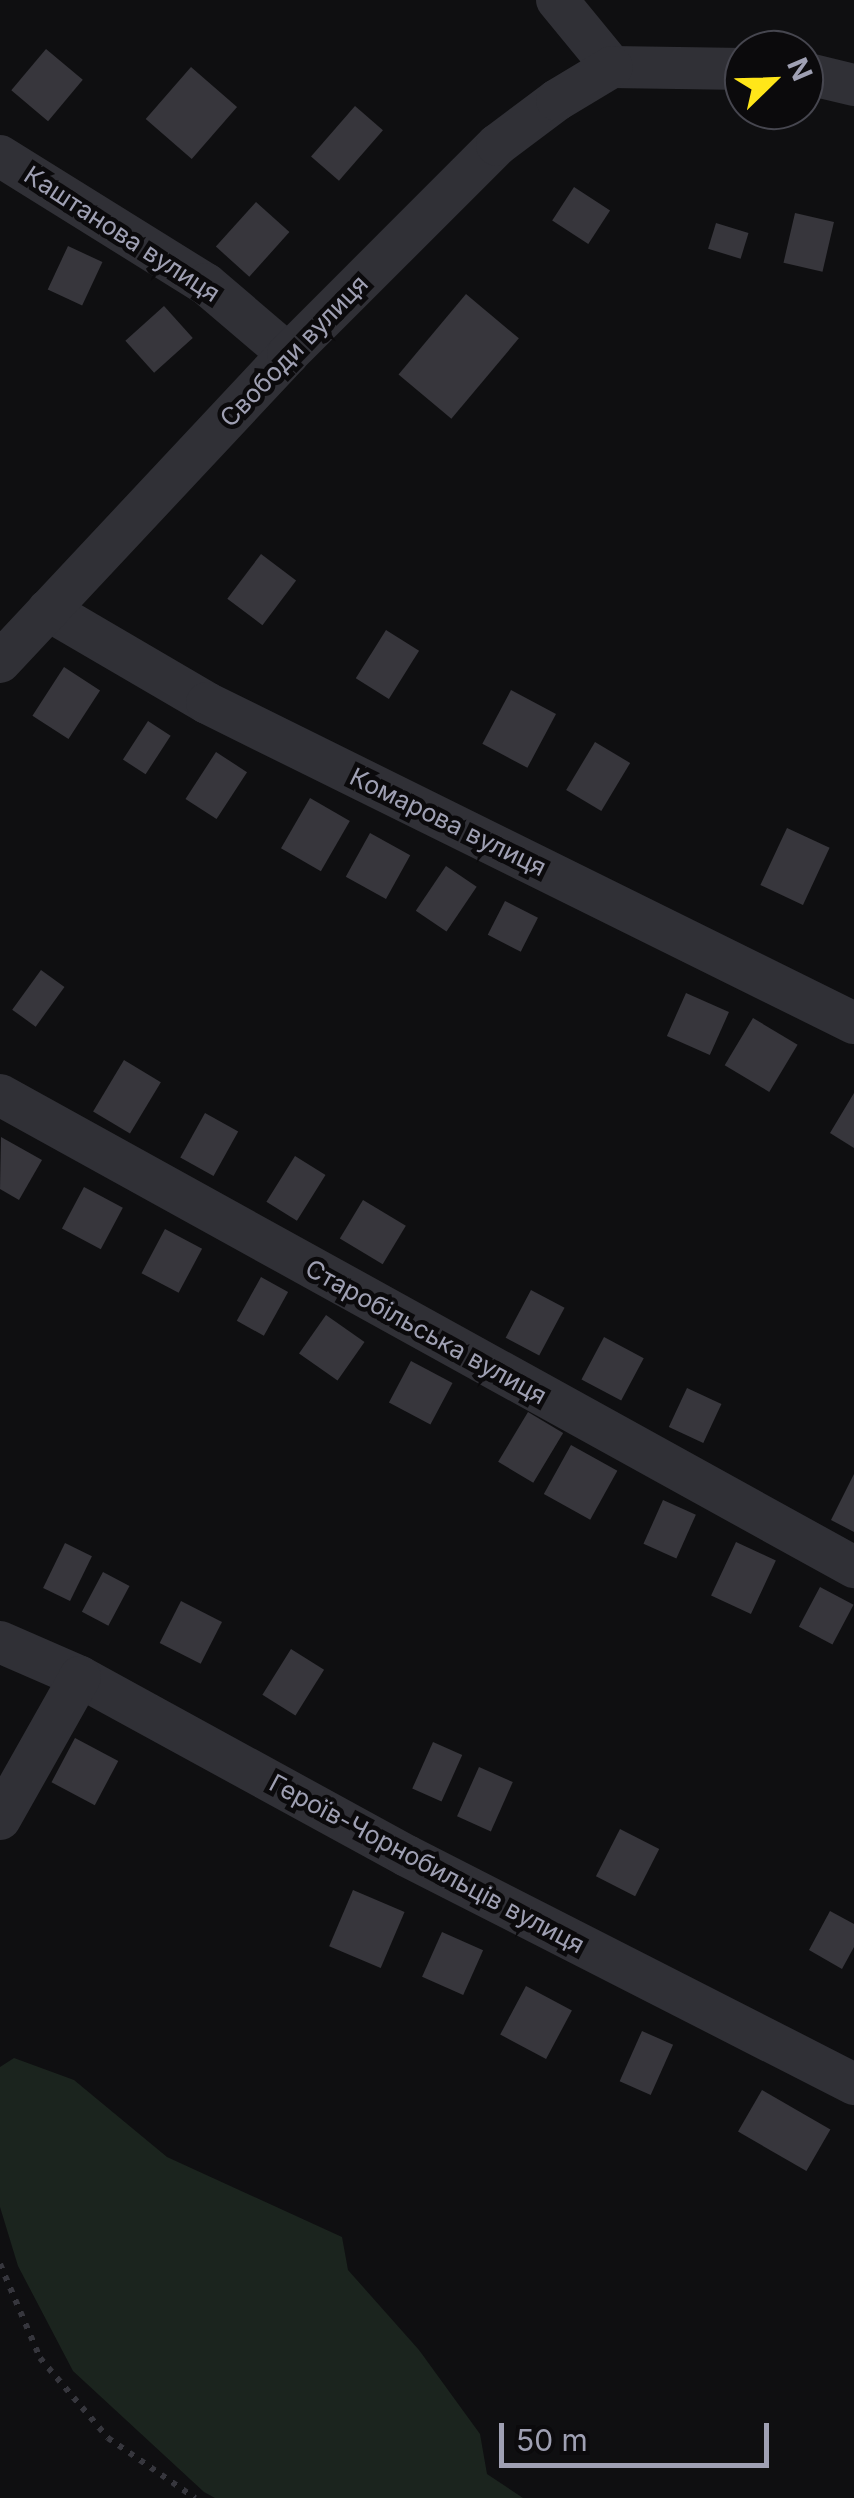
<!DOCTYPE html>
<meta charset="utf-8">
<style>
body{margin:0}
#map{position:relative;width:854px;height:2498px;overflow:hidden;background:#0f0f11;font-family:Inter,sans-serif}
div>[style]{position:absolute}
.green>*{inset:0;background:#1b241e}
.building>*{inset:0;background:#37363c;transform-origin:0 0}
.path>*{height:6px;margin-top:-3px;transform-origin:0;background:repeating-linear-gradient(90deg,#36363d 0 5px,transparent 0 13px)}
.minor>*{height:42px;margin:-21px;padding:0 21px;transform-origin:21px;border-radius:21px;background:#303036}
span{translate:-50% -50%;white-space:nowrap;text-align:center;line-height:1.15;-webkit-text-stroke:9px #0b0a0c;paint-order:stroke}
.street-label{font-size:25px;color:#9fa0b3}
.north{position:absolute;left:724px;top:30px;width:100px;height:100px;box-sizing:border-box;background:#0b0a0c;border:2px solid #46464f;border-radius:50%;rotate:67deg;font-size:28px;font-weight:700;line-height:40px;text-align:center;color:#9fa0b3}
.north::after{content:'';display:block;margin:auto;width:35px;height:45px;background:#ffe619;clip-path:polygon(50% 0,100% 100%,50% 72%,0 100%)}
.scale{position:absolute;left:499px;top:2423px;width:270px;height:45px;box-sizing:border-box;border:5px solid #9fa0b3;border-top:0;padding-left:12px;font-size:30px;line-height:35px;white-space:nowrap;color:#9fa0b3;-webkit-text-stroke:8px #0b0a0c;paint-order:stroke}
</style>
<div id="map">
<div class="green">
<i style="clip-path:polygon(14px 2058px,74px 2080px,167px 2157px,342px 2237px,348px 2270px,419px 2350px,480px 2434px,487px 2474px,523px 2498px,215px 2498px,204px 2492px,73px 2371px,18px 2266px,0 2207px,0 2067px)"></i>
</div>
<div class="building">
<i style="left:46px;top:49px;width:48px;height:54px;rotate:40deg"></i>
<i style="left:191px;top:67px;width:61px;height:69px;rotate:41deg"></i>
<i style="left:355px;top:106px;width:37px;height:67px;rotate:41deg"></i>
<i style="left:574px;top:187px;width:43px;height:40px;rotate:33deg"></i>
<i style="left:256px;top:202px;width:45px;height:60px;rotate:42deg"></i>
<i style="left:795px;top:213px;width:40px;height:51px;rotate:13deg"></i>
<i style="left:716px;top:223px;width:34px;height:27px;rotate:17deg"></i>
<i style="left:68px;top:246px;width:38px;height:48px;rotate:25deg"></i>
<i style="left:466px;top:294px;width:69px;height:105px;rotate:40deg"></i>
<i style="left:164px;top:306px;width:43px;height:52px;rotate:48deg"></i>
<i style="left:261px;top:554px;width:44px;height:56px;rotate:37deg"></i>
<i style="left:386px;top:630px;width:39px;height:57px;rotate:32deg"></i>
<i style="left:64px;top:667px;width:43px;height:58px;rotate:33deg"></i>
<i style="left:511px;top:690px;width:51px;height:61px;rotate:28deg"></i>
<i style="left:148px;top:721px;width:27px;height:46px;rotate:33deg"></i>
<i style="left:595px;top:742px;width:41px;height:56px;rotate:31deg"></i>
<i style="left:216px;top:752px;width:37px;height:56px;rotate:33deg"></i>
<i style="left:310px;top:798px;width:46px;height:58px;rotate:30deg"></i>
<i style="left:787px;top:828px;width:47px;height:63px;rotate:25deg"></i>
<i style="left:370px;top:833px;width:46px;height:50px;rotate:29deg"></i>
<i style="left:446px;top:866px;width:37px;height:54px;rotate:34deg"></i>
<i style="left:505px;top:901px;width:37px;height:38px;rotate:27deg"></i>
<i style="left:41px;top:970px;width:29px;height:49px;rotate:36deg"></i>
<i style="left:686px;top:993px;width:47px;height:47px;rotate:24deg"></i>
<i style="left:753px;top:1018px;width:52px;height:55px;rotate:31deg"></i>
<i style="left:124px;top:1060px;width:43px;height:60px;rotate:31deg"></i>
<i style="clip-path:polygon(854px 1093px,854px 1148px,830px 1133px)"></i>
<i style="left:205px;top:1113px;width:38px;height:51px;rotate:29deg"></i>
<i style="clip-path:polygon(1px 1137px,42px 1160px,19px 1200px,0 1189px)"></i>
<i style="left:295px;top:1156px;width:36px;height:54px;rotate:32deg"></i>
<i style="left:84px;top:1187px;width:44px;height:47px;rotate:28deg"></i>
<i style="left:363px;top:1200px;width:50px;height:45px;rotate:31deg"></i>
<i style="left:165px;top:1229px;width:42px;height:50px;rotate:28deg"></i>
<i style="left:261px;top:1277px;width:31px;height:50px;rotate:29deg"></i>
<i style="left:531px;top:1290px;width:38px;height:54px;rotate:28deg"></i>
<i style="left:326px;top:1315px;width:47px;height:47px;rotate:35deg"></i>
<i style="left:604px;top:1337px;width:45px;height:48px;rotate:28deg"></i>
<i style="left:411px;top:1361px;width:47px;height:47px;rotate:28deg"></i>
<i style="left:687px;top:1388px;width:38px;height:43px;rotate:25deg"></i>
<i style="left:528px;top:1412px;width:41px;height:58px;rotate:31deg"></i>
<i style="left:571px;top:1445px;width:53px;height:56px;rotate:29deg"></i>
<i style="clip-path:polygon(854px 1474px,854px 1532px,831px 1520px)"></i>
<i style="left:663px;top:1500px;width:36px;height:48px;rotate:24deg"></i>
<i style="left:736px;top:1542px;width:44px;height:59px;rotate:25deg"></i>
<i style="left:65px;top:1543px;width:30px;height:50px;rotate:26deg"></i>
<i style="left:103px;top:1572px;width:30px;height:45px;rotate:28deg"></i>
<i style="left:820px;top:1587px;width:38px;height:45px;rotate:28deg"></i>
<i style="left:181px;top:1601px;width:46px;height:47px;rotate:27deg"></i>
<i style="left:291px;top:1649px;width:39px;height:54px;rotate:32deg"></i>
<i style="left:75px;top:1738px;width:49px;height:50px;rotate:28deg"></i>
<i style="left:433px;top:1742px;width:32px;height:51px;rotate:24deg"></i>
<i style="left:479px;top:1767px;width:37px;height:54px;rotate:24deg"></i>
<i style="left:620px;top:1829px;width:44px;height:53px;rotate:27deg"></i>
<i style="left:353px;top:1890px;width:56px;height:61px;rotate:23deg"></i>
<i style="clip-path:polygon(830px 1911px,854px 1924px,854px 1947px,842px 1969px,809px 1950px)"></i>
<i style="left:442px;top:1932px;width:45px;height:49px;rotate:24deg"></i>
<i style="left:526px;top:1986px;width:52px;height:55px;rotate:28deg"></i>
<i style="left:642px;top:2031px;width:34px;height:55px;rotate:24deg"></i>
<i style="left:762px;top:2090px;width:79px;height:48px;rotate:30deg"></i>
</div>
<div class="path">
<i style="left:0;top:2264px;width:102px;rotate:66.9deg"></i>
<i style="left:40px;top:2358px;width:105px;rotate:49.6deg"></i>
<i style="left:108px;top:2438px;width:106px;rotate:34.6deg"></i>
</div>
<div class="minor">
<i style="left:557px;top:0;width:87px;rotate:50.6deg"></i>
<i style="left:612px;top:67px;width:132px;rotate:0.9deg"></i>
<i style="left:804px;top:73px;width:51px;rotate:13.5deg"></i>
<i style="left:0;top:156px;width:243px;rotate:31.9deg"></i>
<i style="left:206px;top:284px;width:108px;rotate:40.5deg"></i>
<i style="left:48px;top:610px;width:184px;rotate:30.3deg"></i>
<i style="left:207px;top:703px;width:722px;rotate:26.32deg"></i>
<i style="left:0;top:662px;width:422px;rotate:-46.9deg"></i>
<i style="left:288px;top:354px;width:296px;rotate:-45deg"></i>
<i style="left:497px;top:145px;width:75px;rotate:-36.9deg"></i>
<i style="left:557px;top:100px;width:64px;rotate:-31deg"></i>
<i style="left:0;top:1095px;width:976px;rotate:28.93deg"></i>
<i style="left:0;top:1642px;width:87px;rotate:23.6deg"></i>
<i style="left:80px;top:1677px;width:373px;rotate:28.7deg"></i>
<i style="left:407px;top:1856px;width:502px;rotate:27.02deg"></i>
<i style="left:0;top:1819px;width:163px;rotate:-60.6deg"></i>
</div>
<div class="street-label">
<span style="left:122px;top:234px;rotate:33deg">Каштанова вулиця</span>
<span style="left:294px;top:351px;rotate:-46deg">Свободи вулиця</span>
<span style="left:448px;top:822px;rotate:26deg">Комарова вулиця</span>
<span style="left:426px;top:1332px;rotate:29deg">Старобільська вулиця</span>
<span style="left:427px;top:1864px;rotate:28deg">Героїв-Чорнобильців вулиця</span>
</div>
<div class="north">N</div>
<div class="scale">50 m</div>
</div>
